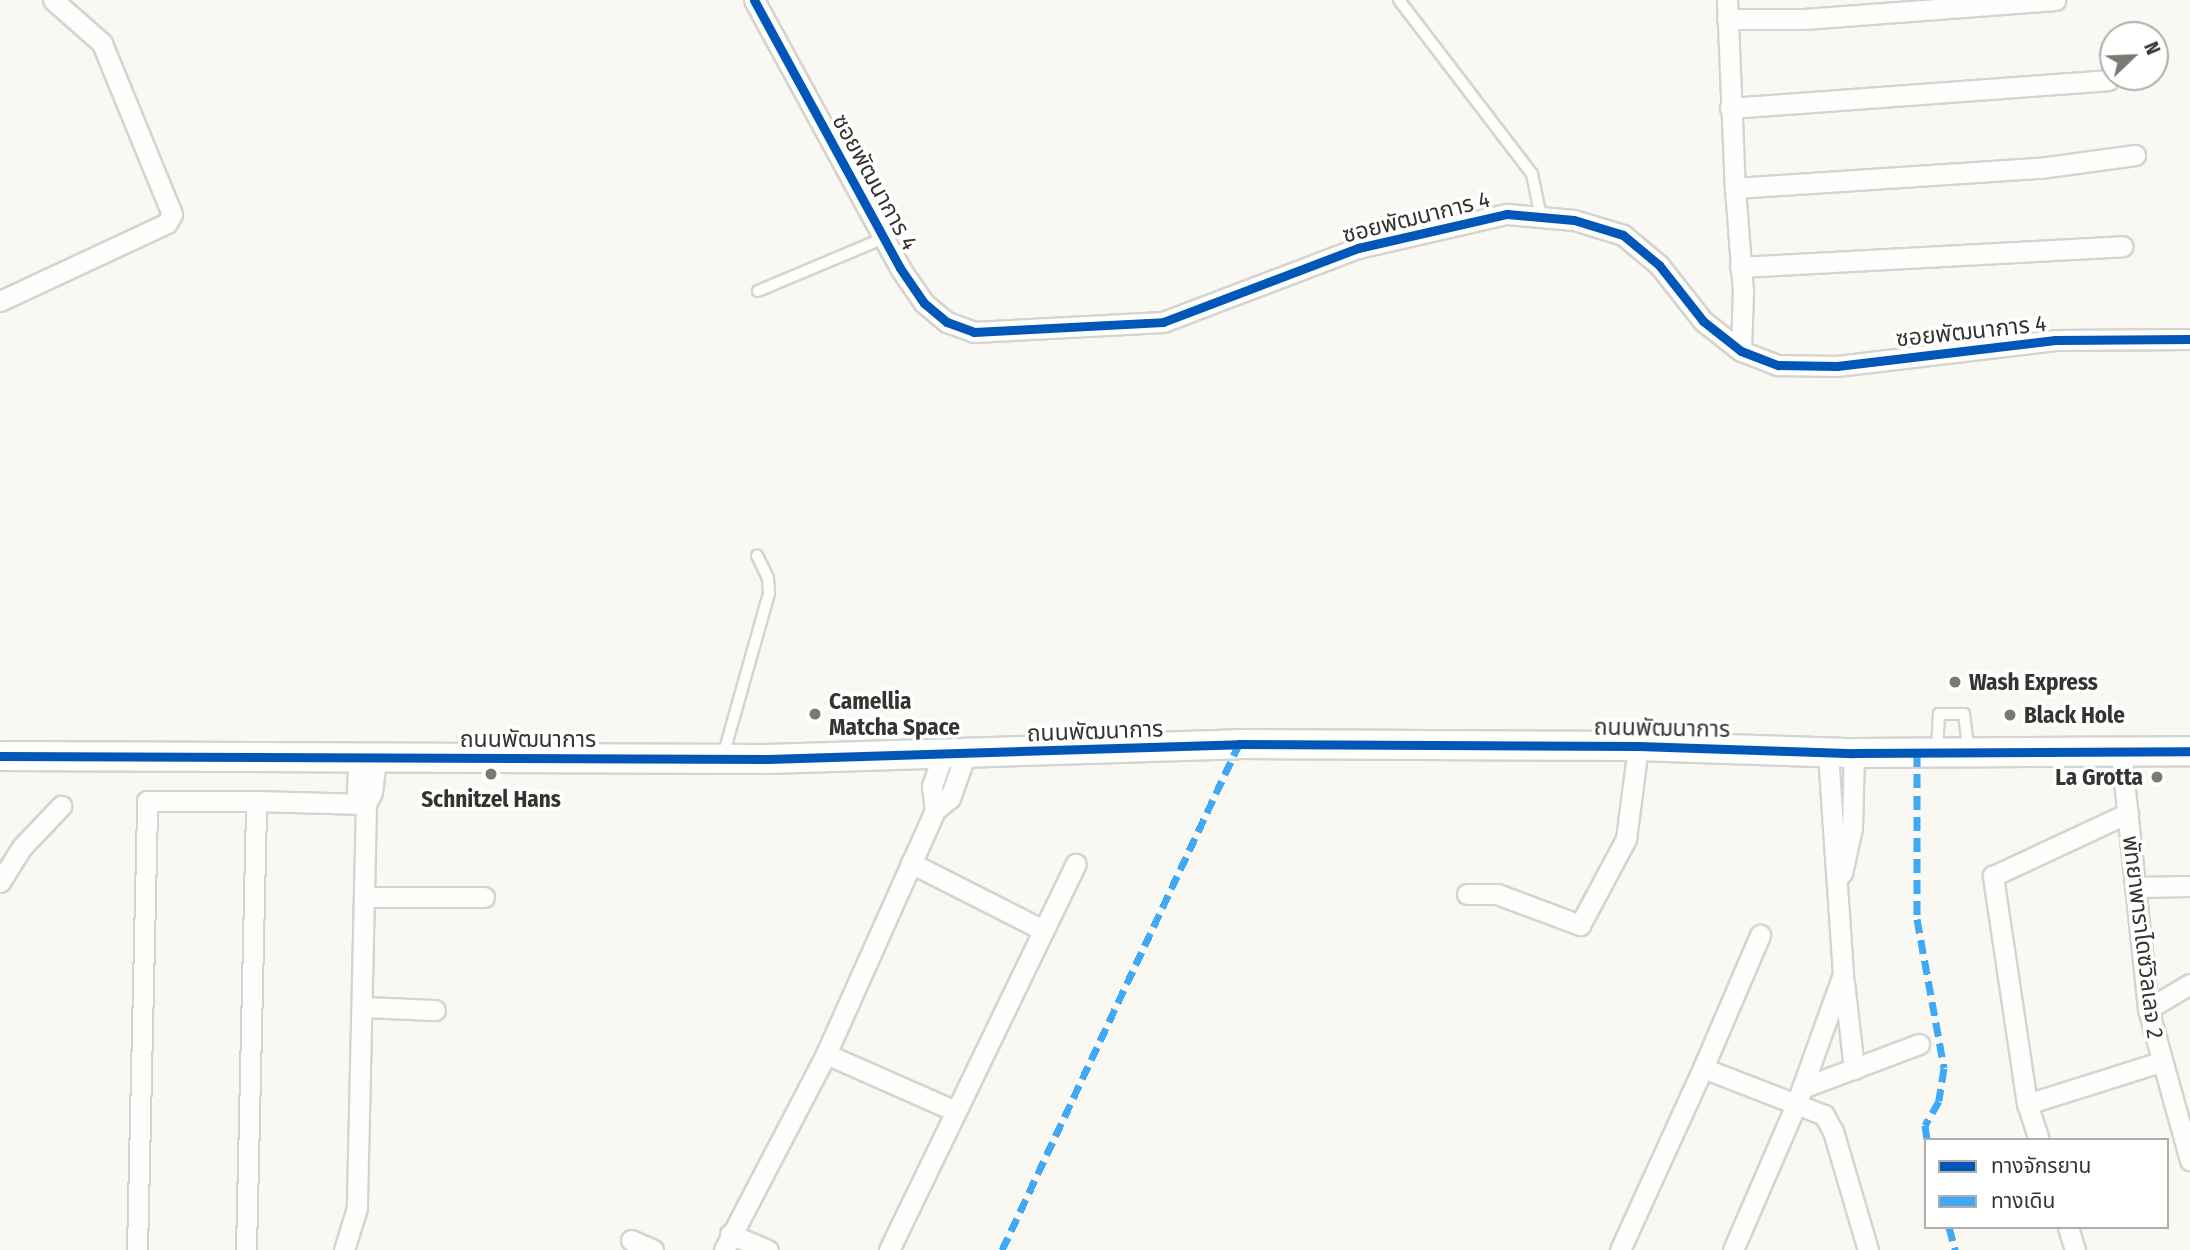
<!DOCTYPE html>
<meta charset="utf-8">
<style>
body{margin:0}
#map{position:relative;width:2190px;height:1250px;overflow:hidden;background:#f9f8f3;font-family:"Fira Sans Condensed","Noto Sans Thai",sans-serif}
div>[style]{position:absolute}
.roads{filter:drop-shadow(2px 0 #d5d4d1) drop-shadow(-2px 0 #d5d4d1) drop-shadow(0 2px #d5d4d1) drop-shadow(0 -2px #d5d4d1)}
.lane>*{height:10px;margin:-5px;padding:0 5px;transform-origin:5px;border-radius:5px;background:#fefefd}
.street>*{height:19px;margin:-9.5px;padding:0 9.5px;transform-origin:9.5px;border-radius:9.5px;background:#fefefd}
.secondary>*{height:28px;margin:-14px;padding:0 14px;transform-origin:14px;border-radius:14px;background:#fefefd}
.quiet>*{height:7px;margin-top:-3.5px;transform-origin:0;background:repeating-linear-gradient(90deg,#3fa9f5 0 14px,transparent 0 21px)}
.cycleway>*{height:9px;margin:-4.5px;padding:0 4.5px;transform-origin:4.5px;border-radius:4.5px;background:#0057b8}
.dots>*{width:19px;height:19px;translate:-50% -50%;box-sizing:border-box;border:4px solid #fff;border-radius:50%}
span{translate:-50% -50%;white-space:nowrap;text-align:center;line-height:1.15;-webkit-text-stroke:7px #fff;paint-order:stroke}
.street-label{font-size:23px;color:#353430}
.poi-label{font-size:23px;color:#353430;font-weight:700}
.left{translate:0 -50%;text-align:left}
.right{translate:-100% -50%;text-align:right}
.legend{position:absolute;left:1924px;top:1138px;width:245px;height:91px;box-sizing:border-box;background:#fff;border:2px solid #aeaeac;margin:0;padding:9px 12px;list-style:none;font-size:21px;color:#353430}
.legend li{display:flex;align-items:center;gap:14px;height:35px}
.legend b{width:35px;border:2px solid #aeaeac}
.north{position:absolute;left:2099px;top:21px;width:70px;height:70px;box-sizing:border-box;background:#fff;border:2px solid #aeaeac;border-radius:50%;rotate:67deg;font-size:19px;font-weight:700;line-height:28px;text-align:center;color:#353430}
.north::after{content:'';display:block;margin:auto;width:24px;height:32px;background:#7a7974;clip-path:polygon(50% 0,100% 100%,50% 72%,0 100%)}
</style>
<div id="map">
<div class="roads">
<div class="lane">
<i style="left:1399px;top:0;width:219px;rotate:52.6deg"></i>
<i style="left:1532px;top:174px;width:44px;rotate:78.2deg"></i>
<i style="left:758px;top:291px;width:137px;rotate:-22.8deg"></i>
<i style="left:1937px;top:751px;width:37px;rotate:-87deg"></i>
<i style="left:1939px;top:714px;width:25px"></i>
<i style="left:1964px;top:714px;width:35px;rotate:83deg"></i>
<i style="left:723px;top:756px;width:169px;rotate:-74.2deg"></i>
<i style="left:769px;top:593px;width:15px;rotate:-94deg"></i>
<i style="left:768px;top:578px;width:25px;rotate:-116deg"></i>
</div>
<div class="street">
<i style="left:754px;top:0;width:305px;rotate:61.4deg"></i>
<i style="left:900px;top:268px;width:42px;rotate:55.6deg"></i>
<i style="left:924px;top:303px;width:30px;rotate:40deg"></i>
<i style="left:947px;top:322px;width:29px;rotate:20deg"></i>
<i style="left:974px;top:332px;width:189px;rotate:-3deg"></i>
<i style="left:1163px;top:322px;width:209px;rotate:-20.8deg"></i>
<i style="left:1358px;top:248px;width:153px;rotate:-12.9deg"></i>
<i style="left:1507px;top:214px;width:67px;rotate:5.1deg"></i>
<i style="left:1574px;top:220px;width:51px;rotate:17deg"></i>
<i style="left:1623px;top:235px;width:47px;rotate:39.8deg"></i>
<i style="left:1659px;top:265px;width:71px;rotate:51.8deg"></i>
<i style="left:1703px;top:321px;width:48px;rotate:38.3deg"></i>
<i style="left:1741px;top:351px;width:40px;rotate:21deg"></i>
<i style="left:1778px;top:365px;width:59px;rotate:1deg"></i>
<i style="left:1837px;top:366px;width:220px;rotate:-6.8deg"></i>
<i style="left:2055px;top:340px;width:135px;rotate:-0.4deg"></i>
<i style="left:1727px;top:0;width:188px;rotate:87.6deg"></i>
<i style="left:1727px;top:19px;width:77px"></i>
<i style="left:1804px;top:19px;width:252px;rotate:-4.3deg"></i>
<i style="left:1730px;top:108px;width:379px;rotate:-4.2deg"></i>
<i style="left:1740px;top:267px;width:383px;rotate:-3.1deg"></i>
<i style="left:0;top:301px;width:184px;rotate:-25deg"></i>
<i style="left:167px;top:223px;width:10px;rotate:-61deg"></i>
<i style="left:172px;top:214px;width:185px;rotate:-112.3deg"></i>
<i style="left:102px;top:43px;width:65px;rotate:-138.7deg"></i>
<i style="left:1741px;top:351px;width:59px;rotate:-88.1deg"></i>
<i style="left:1743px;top:292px;width:104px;rotate:-94.4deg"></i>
<i style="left:1735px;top:188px;width:306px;rotate:-3.8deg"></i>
<i style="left:2040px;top:168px;width:96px;rotate:-7.8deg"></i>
<i style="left:2121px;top:752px;width:258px;rotate:84deg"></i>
<i style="left:2148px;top:1009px;width:157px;rotate:74.5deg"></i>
<i style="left:943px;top:754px;width:34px;rotate:109deg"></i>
<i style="left:932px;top:786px;width:24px;rotate:83deg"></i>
<i style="left:935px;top:810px;width:19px;rotate:-39deg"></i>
<i style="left:950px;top:798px;width:48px;rotate:-70.4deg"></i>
<i style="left:359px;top:759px;width:31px;rotate:94deg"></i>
<i style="left:357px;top:790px;width:17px;rotate:57deg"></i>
<i style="left:366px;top:804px;width:13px;rotate:-63deg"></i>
<i style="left:372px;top:792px;width:33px;rotate:-83deg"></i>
<i style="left:911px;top:863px;width:148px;rotate:26.9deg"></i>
<i style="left:1842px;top:873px;width:46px;rotate:-77.5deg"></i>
<i style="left:1852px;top:828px;width:75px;rotate:-88.5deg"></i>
<i style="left:0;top:882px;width:41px;rotate:-57.8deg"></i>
<i style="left:22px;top:847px;width:57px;rotate:-46.4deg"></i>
<i style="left:2136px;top:887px;width:54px;rotate:-1.1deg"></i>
<i style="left:1467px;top:894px;width:30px"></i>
<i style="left:1497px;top:894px;width:89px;rotate:20.5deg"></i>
<i style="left:1580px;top:925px;width:98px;rotate:-61.9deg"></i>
<i style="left:1626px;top:839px;width:94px;rotate:-82.6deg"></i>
<i style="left:365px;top:897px;width:119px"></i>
<i style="left:1844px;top:982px;width:88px;rotate:83.4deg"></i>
<i style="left:362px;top:1007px;width:73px;rotate:2.4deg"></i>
<i style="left:2148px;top:1009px;width:49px;rotate:-30.8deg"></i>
<i style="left:826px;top:1054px;width:141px;rotate:23.8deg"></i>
<i style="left:1703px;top:1068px;width:145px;rotate:-66.8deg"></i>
<i style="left:1802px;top:1088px;width:125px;rotate:-20.6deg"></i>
<i style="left:2027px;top:1104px;width:139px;rotate:-17.5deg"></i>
<i style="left:2039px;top:1140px;width:38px;rotate:-108deg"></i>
<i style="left:2027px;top:1104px;width:231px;rotate:-98.5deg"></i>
<i style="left:1993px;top:876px;width:149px;rotate:-25deg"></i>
<i style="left:2068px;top:1227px;width:24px;rotate:73deg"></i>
<i style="left:730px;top:1234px;width:41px;rotate:22.8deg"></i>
<i style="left:631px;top:1240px;width:24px;rotate:24deg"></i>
<i style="left:137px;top:1250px;width:449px;rotate:-88.7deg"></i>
<i style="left:147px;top:801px;width:109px"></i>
<i style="left:256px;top:801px;width:110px;rotate:1.6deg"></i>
<i style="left:366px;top:804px;width:404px;rotate:91.3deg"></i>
<i style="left:357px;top:1208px;width:44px;rotate:107.2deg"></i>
<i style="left:246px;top:1250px;width:449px;rotate:-88.7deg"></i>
<i style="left:724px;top:1250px;width:221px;rotate:-62.5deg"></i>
<i style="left:826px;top:1054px;width:267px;rotate:-65.9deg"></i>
<i style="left:889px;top:1250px;width:429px;rotate:-64.2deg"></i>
<i style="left:1620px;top:1250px;width:200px;rotate:-65.5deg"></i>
<i style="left:1703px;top:1068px;width:130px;rotate:21.2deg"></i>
<i style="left:1824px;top:1115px;width:18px;rotate:61deg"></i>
<i style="left:1833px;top:1131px;width:124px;rotate:73.6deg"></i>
<i style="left:1733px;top:1250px;width:161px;rotate:-66.6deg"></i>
<i style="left:1797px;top:1102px;width:136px;rotate:-70.2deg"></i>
<i style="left:1843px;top:974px;width:223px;rotate:-93.9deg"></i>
</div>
<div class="secondary">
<i style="left:0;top:756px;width:768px;rotate:0.22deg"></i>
<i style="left:768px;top:759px;width:471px;rotate:-1.8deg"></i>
<i style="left:1239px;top:744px;width:399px;rotate:0.3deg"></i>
<i style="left:1638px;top:746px;width:216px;rotate:1.9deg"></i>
<i style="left:1854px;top:753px;width:336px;rotate:-0.3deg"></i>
</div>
</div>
<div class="quiet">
<i style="left:1917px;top:753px;width:166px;rotate:90deg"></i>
<i style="left:1917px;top:919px;width:151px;rotate:79.7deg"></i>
<i style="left:1944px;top:1068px;width:33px;rotate:99deg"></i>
<i style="left:1939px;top:1101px;width:28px;rotate:120deg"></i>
<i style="left:1925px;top:1125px;width:15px;rotate:82deg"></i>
<i style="left:1949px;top:1227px;width:24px;rotate:75deg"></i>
<i style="left:1002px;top:1250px;width:559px;rotate:-64.9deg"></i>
</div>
<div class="cycleway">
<i style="left:754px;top:0;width:305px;rotate:61.4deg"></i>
<i style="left:900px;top:268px;width:42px;rotate:55.6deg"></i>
<i style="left:924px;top:303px;width:30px;rotate:40deg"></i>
<i style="left:947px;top:322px;width:29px;rotate:20deg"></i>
<i style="left:974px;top:332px;width:189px;rotate:-3deg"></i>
<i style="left:1163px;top:322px;width:209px;rotate:-20.8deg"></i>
<i style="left:1358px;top:248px;width:153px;rotate:-12.9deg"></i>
<i style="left:1507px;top:214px;width:67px;rotate:5.1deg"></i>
<i style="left:1574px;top:220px;width:51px;rotate:17deg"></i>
<i style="left:1623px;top:235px;width:47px;rotate:39.8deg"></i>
<i style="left:1659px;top:265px;width:71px;rotate:51.8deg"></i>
<i style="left:1703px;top:321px;width:48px;rotate:38.3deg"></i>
<i style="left:1741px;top:351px;width:40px;rotate:21deg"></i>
<i style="left:1778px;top:365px;width:59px;rotate:1deg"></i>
<i style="left:1837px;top:366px;width:220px;rotate:-6.8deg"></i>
<i style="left:2055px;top:340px;width:135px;rotate:-0.4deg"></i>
<i style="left:0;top:756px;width:768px;rotate:0.22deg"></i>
<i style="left:768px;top:759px;width:471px;rotate:-1.8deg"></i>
<i style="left:1239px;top:744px;width:399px;rotate:0.3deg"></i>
<i style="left:1638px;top:746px;width:216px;rotate:1.9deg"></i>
<i style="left:1854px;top:753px;width:336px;rotate:-0.3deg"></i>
</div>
<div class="dots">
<i style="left:1955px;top:682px;background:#7a7974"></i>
<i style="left:815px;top:714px;background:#7a7974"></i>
<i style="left:2010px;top:715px;background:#7a7974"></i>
<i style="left:491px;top:774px;background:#7a7974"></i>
<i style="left:2157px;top:777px;background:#7a7974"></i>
</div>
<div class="street-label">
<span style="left:875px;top:182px;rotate:61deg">ซอยพัฒนาการ 4</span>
<span style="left:1416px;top:217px;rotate:-14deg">ซอยพัฒนาการ 4</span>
<span style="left:1971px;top:331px;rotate:-6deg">ซอยพัฒนาการ 4</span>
<span style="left:1662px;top:728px;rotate:1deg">ถนนพัฒนาการ</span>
<span style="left:1095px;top:731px;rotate:-2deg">ถนนพัฒนาการ</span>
<span style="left:528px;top:739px">ถนนพัฒนาการ</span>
<span style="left:2143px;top:937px;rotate:83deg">พัทยาพาราไดซ์วิลเลจ 2</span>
</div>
<div class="poi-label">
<span class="left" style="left:1969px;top:682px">Wash Express</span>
<span class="left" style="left:829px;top:714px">Camellia<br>Matcha Space</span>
<span class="left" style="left:2024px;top:715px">Black Hole</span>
<span class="right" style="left:2143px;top:777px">La Grotta</span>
<span style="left:491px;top:799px">Schnitzel Hans</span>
</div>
<ul class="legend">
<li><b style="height:9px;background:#0057b8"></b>ทางจักรยาน</li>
<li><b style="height:9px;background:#3fa9f5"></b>ทางเดิน</li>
</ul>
<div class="north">N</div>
</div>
